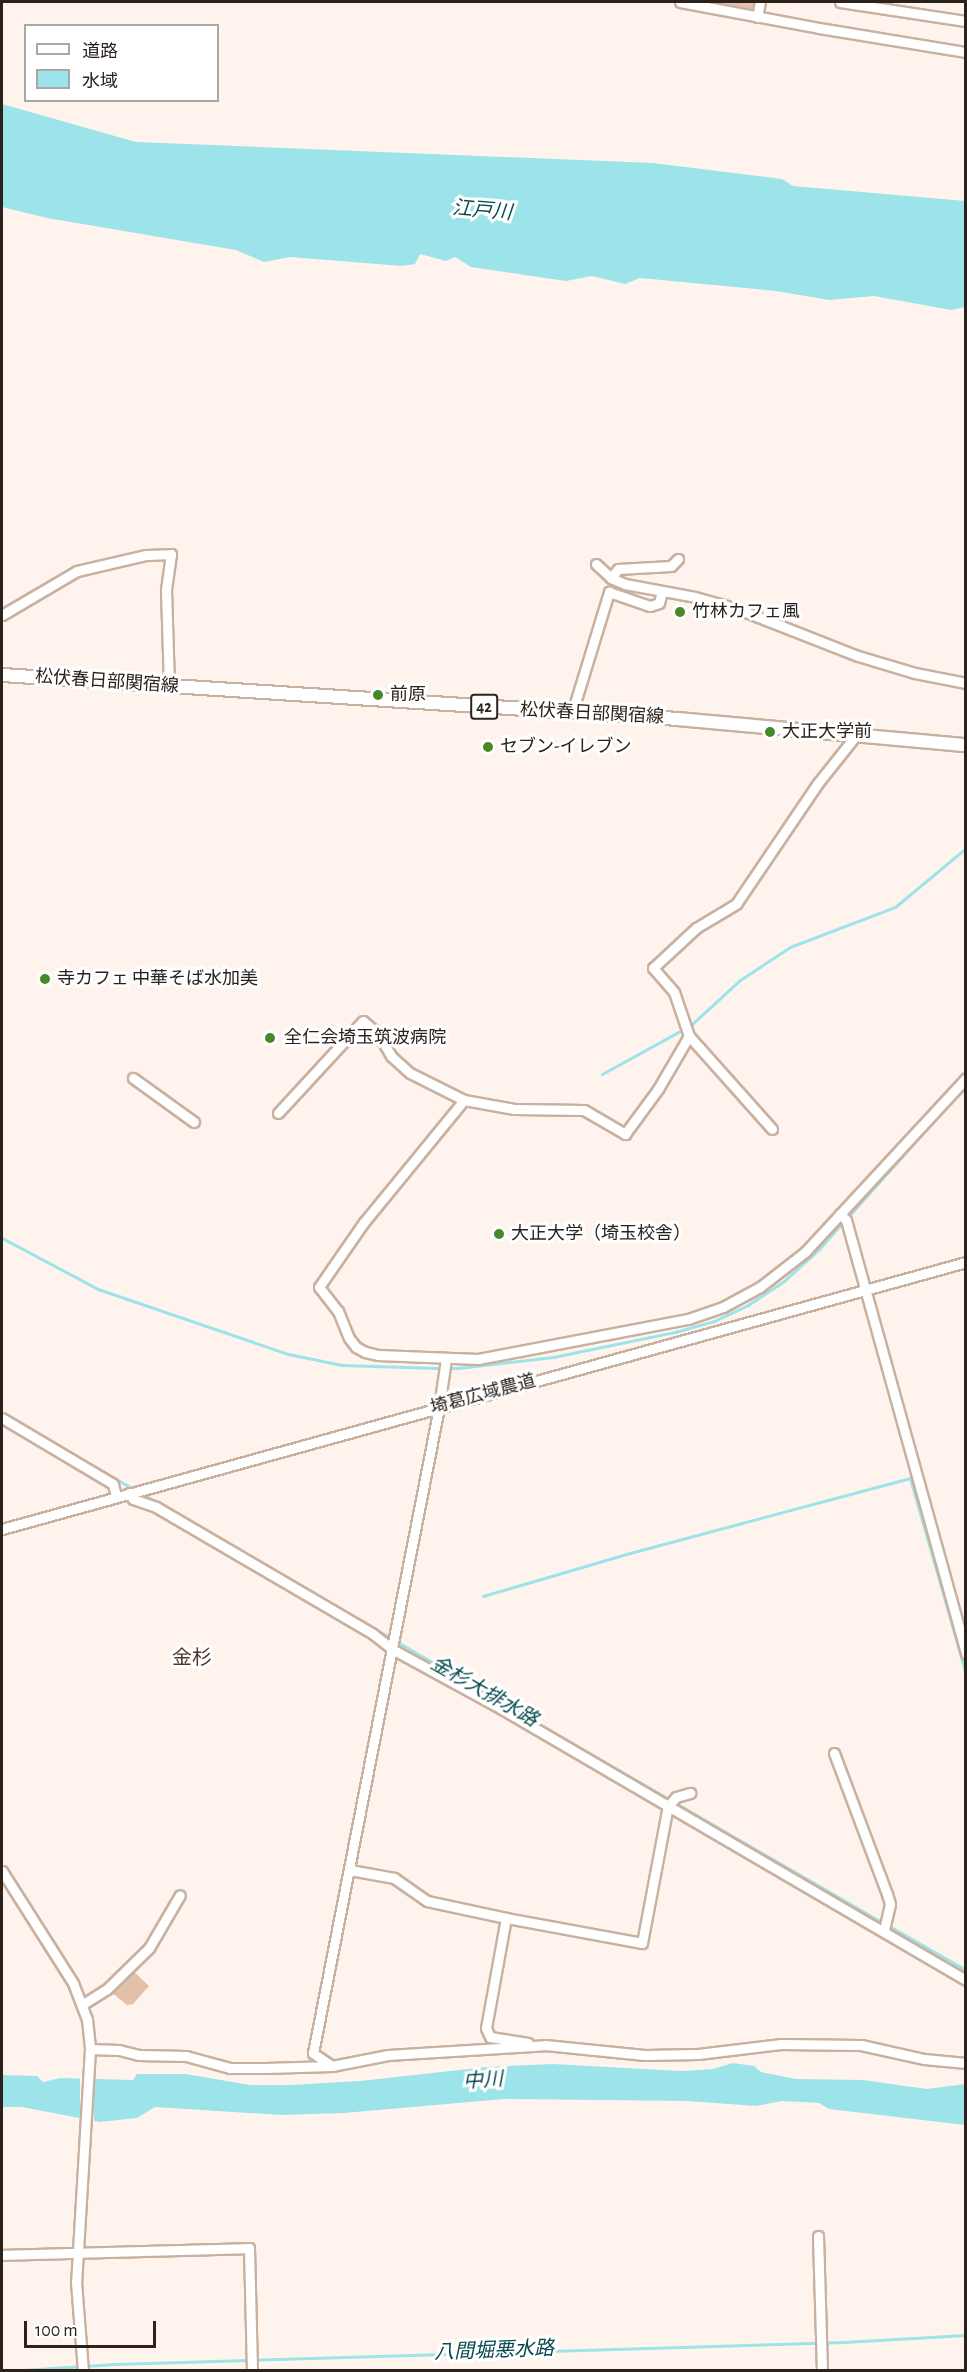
<!DOCTYPE html>
<meta charset="utf-8">
<style>
body{margin:0}
#map{position:relative;width:967px;height:2372px;overflow:hidden;background:#fff4ed;font-family:"Alegreya Sans","Noto Sans JP",sans-serif}
div>[style]{position:absolute}
.green>*{inset:0;background:#e3c0a9}
.water>*{inset:0;background:#9ce4e9}
.pier>*{inset:0;background:#fff4ed;transform-origin:0 0}
.stream>*{height:3px;margin:-1.5px;padding:0 1.5px;transform-origin:1.5px;border-radius:1.5px;background:#9ce4e9}
.roads{filter:drop-shadow(2px 0 #c9b1a0) drop-shadow(-2px 0 #c9b1a0) drop-shadow(0 2px #c9b1a0) drop-shadow(0 -2px #c9b1a0)}
.minor>*{height:9px;margin:-4.5px;padding:0 4.5px;transform-origin:4.5px;border-radius:4.5px;background:#fff}
.major>*{height:12px;margin:-6px;padding:0 6px;transform-origin:6px;border-radius:6px;background:#fff}
.dots>*{width:16px;height:16px;translate:-50% -50%;box-sizing:border-box;border:3px solid #fff;border-radius:50%}
span{translate:-50% -50%;white-space:nowrap;text-align:center;line-height:1.15;-webkit-text-stroke:6px #fff;paint-order:stroke}
.shield-label span{padding:2px 4px;background:#fff;border:2px solid;border-radius:4px;-webkit-text-stroke-width:0}
.shield-label{font-size:16px;color:#2b221c;font-weight:700}
.poi-label{font-size:18px;color:#2b221c}
.left{translate:0 -50%;text-align:left}
.street-label{font-size:18px;color:#2b221c}
.water-label{font-size:20px;color:#064a4e;font-style:italic}
.neighbourhood-label{font-size:20px;color:#4d392b}
.frame{position:absolute;inset:0;border:3px solid #2b221c;pointer-events:none}
.legend{position:absolute;left:24px;top:24px;width:195px;height:78px;box-sizing:border-box;background:#fff;border:2px solid #aaa7a4;margin:0;padding:8px 10px;list-style:none;font-size:18px;color:#2b221c}
.legend li{display:flex;align-items:center;gap:12px;height:30px}
.legend b{width:30px;border:2px solid #aaa7a4}
.scale{position:absolute;left:24px;top:2321px;width:132px;height:27px;box-sizing:border-box;border:3px solid #2b221c;border-top:0;padding-left:8px;font-size:18px;line-height:21px;white-space:nowrap;color:#2b221c;-webkit-text-stroke:4px #fff;paint-order:stroke}
</style>
<div id="map">
<div class="green">
<i style="clip-path:polygon(711px 2px,756px 2px,754px 10px)"></i>
<i style="clip-path:polygon(132px 1970px,149px 1986px,133px 2004px,127px 2005px,111px 1992px)"></i>
</div>
<div class="water">
<i style="clip-path:polygon(2px 104px,136px 142px,653px 163px,782px 179px,793px 186px,965px 201px,965px 307px,951px 310px,874px 296px,829px 300px,776px 291px,640px 278px,625px 284px,592px 276px,566px 281px,471px 267px,455px 257px,446px 261px,420px 254px,415px 264px,402px 266px,290px 257px,264px 262px,236px 250px,47px 218px,2px 207px)"></i>
<i style="clip-path:polygon(733px 2063px,754px 2066px,761px 2072px,796px 2079px,863px 2080px,927px 2089px,965px 2084px,965px 2125px,829px 2109px,819px 2103px,782px 2101px,756px 2106px,688px 2101px,504px 2099px,344px 2113px,281px 2115px,155px 2107px,137px 2118px,100px 2122px,22px 2107px,2px 2107px,2px 2075px,37px 2076px,43px 2082px,60px 2078px,133px 2080px,137px 2074px,186px 2074px,250px 2085px,291px 2085px,360px 2081px,486px 2067px,553px 2064px,682px 2071px,713px 2069px)"></i>
</div>
<div class="pier">
<i style="left:80px;top:2076px;width:14px;height:45px"></i>
</div>
<div class="stream">
<i style="left:602px;top:1074px;width:102px;rotate:-28.8deg"></i>
<i style="left:691px;top:1025px;width:67px;rotate:-42.6deg"></i>
<i style="left:740px;top:980px;width:60px;rotate:-33.4deg"></i>
<i style="left:790px;top:947px;width:112px;rotate:-20.9deg"></i>
<i style="left:895px;top:907px;width:92px;rotate:-39.7deg"></i>
<i style="left:2px;top:1238px;width:109px;rotate:28deg"></i>
<i style="left:98px;top:1289px;width:201px;rotate:18.9deg"></i>
<i style="left:288px;top:1354px;width:55px;rotate:11.5deg"></i>
<i style="left:342px;top:1365px;width:95px;rotate:1.8deg"></i>
<i style="left:437px;top:1368px;width:21px"></i>
<i style="left:458px;top:1368px;width:96px;rotate:-6.6deg"></i>
<i style="left:553px;top:1357px;width:125px;rotate:-11.6deg"></i>
<i style="left:675px;top:1332px;width:41px;rotate:-15.8deg"></i>
<i style="left:714px;top:1321px;width:38px;rotate:-25deg"></i>
<i style="left:748px;top:1305px;width:43px;rotate:-33.7deg"></i>
<i style="left:784px;top:1281px;width:47px;rotate:-42.4deg"></i>
<i style="left:819px;top:1249px;width:220px;rotate:-48.1deg"></i>
<i style="left:11px;top:1418px;width:143px;rotate:30.1deg"></i>
<i style="left:141px;top:1493px;width:20px;rotate:30deg"></i>
<i style="left:195px;top:1525px;width:795px;rotate:30.05deg"></i>
<i style="left:483px;top:1596px;width:153px;rotate:-16.3deg"></i>
<i style="left:630px;top:1553px;width:290px;rotate:-15deg"></i>
<i style="left:910px;top:1478px;width:204px;rotate:74.1deg"></i>
<i style="left:889px;top:1926px;width:89px;rotate:29.7deg"></i>
<i style="left:22px;top:2370px;width:94px;rotate:-3.7deg"></i>
<i style="left:116px;top:2364px;width:728px;rotate:-1.73deg"></i>
<i style="left:844px;top:2342px;width:122px;rotate:-3.3deg"></i>
</div>
<div class="roads">
<div class="minor">
<i style="left:680px;top:2px;width:141px;rotate:10.6deg"></i>
<i style="left:819px;top:28px;width:149px;rotate:9.3deg"></i>
<i style="left:840px;top:2px;width:127px;rotate:8.6deg"></i>
<i style="left:757px;top:17px;width:15px;rotate:-79deg"></i>
<i style="left:596px;top:564px;width:21px;rotate:43deg"></i>
<i style="left:611px;top:578px;width:15px;rotate:23deg"></i>
<i style="left:625px;top:584px;width:71px;rotate:10.5deg"></i>
<i style="left:695px;top:597px;width:45px;rotate:15.6deg"></i>
<i style="left:738px;top:609px;width:129px;rotate:21.4deg"></i>
<i style="left:858px;top:656px;width:59px;rotate:16.6deg"></i>
<i style="left:915px;top:673px;width:52px;rotate:11.1deg"></i>
<i style="left:611px;top:578px;width:11px;rotate:-52deg"></i>
<i style="left:618px;top:569px;width:53px;rotate:-3.2deg"></i>
<i style="left:671px;top:566px;width:10px;rotate:-45deg"></i>
<i style="left:2px;top:615px;width:87px;rotate:-30.4deg"></i>
<i style="left:77px;top:571px;width:71px;rotate:-13.1deg"></i>
<i style="left:146px;top:555px;width:25px;rotate:-2deg"></i>
<i style="left:171px;top:554px;width:36px;rotate:98deg"></i>
<i style="left:166px;top:590px;width:96px;rotate:88.2deg"></i>
<i style="left:572px;top:713px;width:127px;rotate:-73deg"></i>
<i style="left:609px;top:592px;width:43px;rotate:18.9deg"></i>
<i style="left:650px;top:606px;width:9px;rotate:-18deg"></i>
<i style="left:659px;top:603px;width:12px;rotate:-76deg"></i>
<i style="left:133px;top:1078px;width:75px;rotate:35.8deg"></i>
<i style="left:464px;top:1100px;width:158px;rotate:129.3deg"></i>
<i style="left:364px;top:1222px;width:79px;rotate:124.7deg"></i>
<i style="left:319px;top:1287px;width:31px;rotate:52deg"></i>
<i style="left:338px;top:1311px;width:29px;rotate:68deg"></i>
<i style="left:349px;top:1338px;width:11px;rotate:52deg"></i>
<i style="left:356px;top:1347px;width:10px;rotate:29deg"></i>
<i style="left:365px;top:1352px;width:13px;rotate:13deg"></i>
<i style="left:378px;top:1355px;width:100px;rotate:2.3deg"></i>
<i style="left:478px;top:1359px;width:214px;rotate:-10.8deg"></i>
<i style="left:688px;top:1319px;width:37px;rotate:-19deg"></i>
<i style="left:723px;top:1307px;width:42px;rotate:-28.4deg"></i>
<i style="left:760px;top:1287px;width:57px;rotate:-37.9deg"></i>
<i style="left:805px;top:1252px;width:237px;rotate:-47.2deg"></i>
<i style="left:278px;top:1113px;width:125px;rotate:-47.3deg"></i>
<i style="left:363px;top:1021px;width:20px;rotate:41deg"></i>
<i style="left:378px;top:1034px;width:26px;rotate:59deg"></i>
<i style="left:391px;top:1056px;width:25px;rotate:42deg"></i>
<i style="left:410px;top:1073px;width:60px;rotate:26.6deg"></i>
<i style="left:464px;top:1100px;width:51px;rotate:10.2deg"></i>
<i style="left:514px;top:1109px;width:70px;rotate:0.8deg"></i>
<i style="left:584px;top:1110px;width:48px;rotate:30.3deg"></i>
<i style="left:625px;top:1134px;width:56px;rotate:-53.7deg"></i>
<i style="left:658px;top:1089px;width:61px;rotate:-59.7deg"></i>
<i style="left:772px;top:1129px;width:125px;rotate:-131.7deg"></i>
<i style="left:689px;top:1036px;width:46px;rotate:-108.8deg"></i>
<i style="left:674px;top:992px;width:32px;rotate:-131deg"></i>
<i style="left:653px;top:968px;width:59px;rotate:-42.9deg"></i>
<i style="left:696px;top:928px;width:47px;rotate:-31deg"></i>
<i style="left:736px;top:904px;width:146px;rotate:-55.9deg"></i>
<i style="left:818px;top:783px;width:63px;rotate:-51.5deg"></i>
<i style="left:840px;top:1214px;width:8px;rotate:45deg"></i>
<i style="left:846px;top:1220px;width:450px;rotate:74.5deg"></i>
<i style="left:2px;top:1418px;width:129px;rotate:30.7deg"></i>
<i style="left:113px;top:1484px;width:12px;rotate:76deg"></i>
<i style="left:129px;top:1493px;width:7px;rotate:56deg"></i>
<i style="left:133px;top:1499px;width:24px;rotate:19deg"></i>
<i style="left:156px;top:1507px;width:251px;rotate:30.3deg"></i>
<i style="left:373px;top:1634px;width:24px;rotate:38deg"></i>
<i style="left:392px;top:1649px;width:125px;rotate:28.6deg"></i>
<i style="left:502px;top:1709px;width:537px;rotate:30.29deg"></i>
<i style="left:2px;top:1529px;width:1000px;rotate:-15.48deg"></i>
<i style="left:834px;top:1753px;width:151px;rotate:69.4deg"></i>
<i style="left:887px;top:1894px;width:10px;rotate:73deg"></i>
<i style="left:890px;top:1904px;width:28px;rotate:103deg"></i>
<i style="left:350px;top:1870px;width:45px;rotate:10.3deg"></i>
<i style="left:394px;top:1878px;width:40px;rotate:34.9deg"></i>
<i style="left:427px;top:1901px;width:81px;rotate:12.1deg"></i>
<i style="left:2px;top:1871px;width:133px;rotate:57.6deg"></i>
<i style="left:73px;top:1983px;width:39px;rotate:69deg"></i>
<i style="left:87px;top:2019px;width:30px;rotate:84deg"></i>
<i style="left:90px;top:2049px;width:233px;rotate:93.4deg"></i>
<i style="left:76px;top:2282px;width:88px;rotate:85.5deg"></i>
<i style="left:83px;top:2004px;width:28px;rotate:-32deg"></i>
<i style="left:107px;top:1989px;width:59px;rotate:-44.3deg"></i>
<i style="left:149px;top:1948px;width:61px;rotate:-59.7deg"></i>
<i style="left:528px;top:2043px;width:38px;rotate:-171deg"></i>
<i style="left:490px;top:2037px;width:10px;rotate:-114deg"></i>
<i style="left:486px;top:2028px;width:112px;rotate:-79.7deg"></i>
<i style="left:506px;top:1918px;width:138px;rotate:10.4deg"></i>
<i style="left:642px;top:1943px;width:139px;rotate:-79.3deg"></i>
<i style="left:668px;top:1806px;width:12px;rotate:-48deg"></i>
<i style="left:676px;top:1797px;width:15px;rotate:-16deg"></i>
<i style="left:90px;top:2049px;width:29px;rotate:2deg"></i>
<i style="left:119px;top:2050px;width:21px;rotate:14deg"></i>
<i style="left:139px;top:2055px;width:47px;rotate:1.2deg"></i>
<i style="left:186px;top:2056px;width:46px;rotate:15.3deg"></i>
<i style="left:230px;top:2068px;width:36px"></i>
<i style="left:266px;top:2068px;width:66px;rotate:-1.7deg"></i>
<i style="left:332px;top:2066px;width:57px;rotate:-11.1deg"></i>
<i style="left:388px;top:2055px;width:157px;rotate:-3.6deg"></i>
<i style="left:545px;top:2045px;width:100px;rotate:5.7deg"></i>
<i style="left:645px;top:2055px;width:53px;rotate:-1.1deg"></i>
<i style="left:698px;top:2054px;width:84px;rotate:-6.9deg"></i>
<i style="left:781px;top:2044px;width:80px;rotate:0.7deg"></i>
<i style="left:861px;top:2045px;width:65px;rotate:12.5deg"></i>
<i style="left:924px;top:2059px;width:42px;rotate:5.4deg"></i>
<i style="left:332px;top:2066px;width:23px;rotate:-146deg"></i>
<i style="left:313px;top:2053px;width:658px;rotate:-78.96deg"></i>
<i style="left:439px;top:1407px;width:49px;rotate:-81.7deg"></i>
<i style="left:818px;top:2236px;width:134px;rotate:88.3deg"></i>
<i style="left:2px;top:2255px;width:247px;rotate:-1.6deg"></i>
<i style="left:249px;top:2248px;width:122px;rotate:88.6deg"></i>
</div>
<div class="major">
<i style="left:2px;top:675px;width:677px;rotate:3.72deg"></i>
<i style="left:678px;top:719px;width:289px;rotate:5.2deg"></i>
</div>
</div>
<div class="dots">
<i style="left:680px;top:612px;background:#478829"></i>
<i style="left:378px;top:695px;background:#478829"></i>
<i style="left:770px;top:732px;background:#478829"></i>
<i style="left:488px;top:747px;background:#478829"></i>
<i style="left:45px;top:979px;background:#478829"></i>
<i style="left:270px;top:1038px;background:#478829"></i>
<i style="left:499px;top:1234px;background:#478829"></i>
</div>
<div class="shield-label">
<span style="left:484px;top:707px">42</span>
</div>
<div class="poi-label">
<span class="left" style="left:692px;top:612px">竹林カフェ風</span>
<span class="left" style="left:390px;top:695px">前原</span>
<span class="left" style="left:782px;top:732px">大正大学前</span>
<span class="left" style="left:500px;top:747px">セブン-イレブン</span>
<span class="left" style="left:57px;top:979px">寺カフェ 中華そば水加美</span>
<span class="left" style="left:284px;top:1038px">全仁会埼玉筑波病院</span>
<span class="left" style="left:511px;top:1234px">大正大学（埼玉校舎）</span>
</div>
<div class="street-label">
<span style="left:107px;top:682px;rotate:4deg">松伏春日部関宿線</span>
<span style="left:592px;top:714px;rotate:3deg">松伏春日部関宿線</span>
<span style="left:483px;top:1395px;rotate:-15deg">埼葛広域農道</span>
</div>
<div class="water-label">
<span style="left:482px;top:211px;rotate:5deg">江戸川</span>
<span style="left:484px;top:1692px;rotate:30deg">金杉大排水路</span>
<span style="left:483px;top:2081px;rotate:-4deg">中川</span>
<span style="left:494px;top:2351px;rotate:-2deg">八間堀悪水路</span>
</div>
<div class="neighbourhood-label">
<span style="left:192px;top:1658px">金杉</span>
</div>
<div class="frame"></div>
<ul class="legend">
<li><b style="height:8px;background:#fff"></b>道路</li>
<li><b style="height:16px;background:#9ce4e9"></b>水域</li>
</ul>
<div class="scale">100 m</div>
</div>
